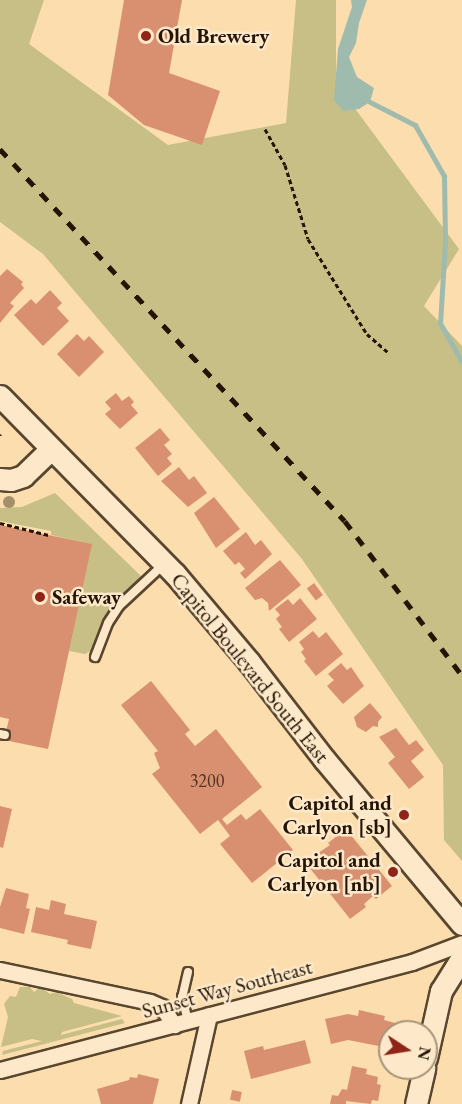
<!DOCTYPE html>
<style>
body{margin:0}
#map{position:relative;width:462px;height:1104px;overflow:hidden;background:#fcddae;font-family:"EB Garamond",serif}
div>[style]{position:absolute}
.green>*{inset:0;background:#c7bf85}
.water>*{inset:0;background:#9fbbad}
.stream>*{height:5px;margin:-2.5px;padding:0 2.5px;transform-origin:2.5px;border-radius:2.5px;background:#9fbbad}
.building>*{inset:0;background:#d89071;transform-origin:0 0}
.path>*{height:3px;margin-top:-1.5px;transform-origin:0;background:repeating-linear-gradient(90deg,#231405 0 4.5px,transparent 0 7.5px)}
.roads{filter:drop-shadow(2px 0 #59462f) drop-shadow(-2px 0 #59462f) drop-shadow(0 2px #59462f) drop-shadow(0 -2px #59462f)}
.lane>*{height:8px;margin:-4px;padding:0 4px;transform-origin:4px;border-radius:4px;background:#fde9ca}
.street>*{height:15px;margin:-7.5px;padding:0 7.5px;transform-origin:7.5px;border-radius:7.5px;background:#fde9ca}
.secondary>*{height:21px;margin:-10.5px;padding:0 10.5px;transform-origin:10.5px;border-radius:10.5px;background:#fde9ca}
.rail>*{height:4.5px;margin-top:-2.25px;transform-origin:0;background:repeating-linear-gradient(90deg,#231405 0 10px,transparent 0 20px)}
.trees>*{width:12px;height:12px;margin:-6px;border-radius:50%;background:#a48f6a}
.dots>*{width:16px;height:16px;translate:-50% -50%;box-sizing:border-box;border:3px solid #fde9ca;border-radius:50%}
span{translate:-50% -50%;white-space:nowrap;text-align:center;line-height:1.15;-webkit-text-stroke:5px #fde9ca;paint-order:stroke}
.number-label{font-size:18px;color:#503320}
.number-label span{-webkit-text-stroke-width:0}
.poi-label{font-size:21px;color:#231405;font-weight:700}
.left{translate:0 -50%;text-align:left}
.right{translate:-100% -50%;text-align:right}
.street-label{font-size:21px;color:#231405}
.north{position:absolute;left:378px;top:1020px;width:60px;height:60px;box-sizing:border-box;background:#fde9ca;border:2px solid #a6947b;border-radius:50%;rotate:102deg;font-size:16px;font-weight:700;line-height:24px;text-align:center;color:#231405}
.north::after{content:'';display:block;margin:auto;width:21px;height:27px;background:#8f2418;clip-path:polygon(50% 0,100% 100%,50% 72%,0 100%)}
</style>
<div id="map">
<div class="green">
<i style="clip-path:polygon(0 0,44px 0,29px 44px,168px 145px,286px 123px,296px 0,336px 0,336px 83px,459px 249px,424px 306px,462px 346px,462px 861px,444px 840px,443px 765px,302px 559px,43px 254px,0 222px)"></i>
<i style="clip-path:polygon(55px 493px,141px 576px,105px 620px,92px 650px,85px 654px,69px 651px,91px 544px,51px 535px,51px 531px,0 521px,0 508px,22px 507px)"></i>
<i style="clip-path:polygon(20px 987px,30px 987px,34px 992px,40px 987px,50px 994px,56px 992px,72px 999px,74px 1003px,122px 1016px,62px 1032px,61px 1035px,122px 1019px,125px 1023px,2px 1055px,3px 1051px,42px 1041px,32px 1039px,1px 1047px,8px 1017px,4px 1004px,10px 996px,16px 997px)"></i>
</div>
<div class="water">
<i style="clip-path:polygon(351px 0,367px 0,359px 23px,356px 43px,349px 57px,357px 77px,374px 88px,370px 102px,359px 109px,343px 111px,334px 100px,338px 49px,352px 7px)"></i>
</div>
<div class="stream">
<i style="left:370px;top:102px;width:51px;rotate:27.1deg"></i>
<i style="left:415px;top:125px;width:59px;rotate:60.4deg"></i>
<i style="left:444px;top:176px;width:66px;rotate:89.1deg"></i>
<i style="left:445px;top:242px;width:81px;rotate:93.5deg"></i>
<i style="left:440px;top:323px;width:45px;rotate:60.6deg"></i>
</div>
<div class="building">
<i style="clip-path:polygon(124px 0,182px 0,169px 73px,220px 91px,202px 145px,144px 125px,108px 95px)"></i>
<i style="clip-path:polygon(7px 269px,23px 282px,21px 284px,24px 288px,10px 303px,14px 306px,0 323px,0 276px)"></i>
<i style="clip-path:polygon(50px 290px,62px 303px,57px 308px,69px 321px,43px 346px,14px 315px,31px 299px,36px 304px)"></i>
<i style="clip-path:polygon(77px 334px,84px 341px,89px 336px,104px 352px,79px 377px,57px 354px)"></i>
<i style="clip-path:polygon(116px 393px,122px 401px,129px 396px,134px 402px,131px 405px,138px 413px,120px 429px,105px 414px,111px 409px,105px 402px)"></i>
<i style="clip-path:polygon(160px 428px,170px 440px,164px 445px,172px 454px,167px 458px,172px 464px,158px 476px,135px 448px)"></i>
<i style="clip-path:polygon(179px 467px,189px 480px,194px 476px,207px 493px,188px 507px,161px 481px)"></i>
<i style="clip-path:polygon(214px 497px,240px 529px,216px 548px,194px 513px)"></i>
<i style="clip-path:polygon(0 525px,92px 544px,48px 749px,4px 740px,9px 719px,0 717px)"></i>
<i style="clip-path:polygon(246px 532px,255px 545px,261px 540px,272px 554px,245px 579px,240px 573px,245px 569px,239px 562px,235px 565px,223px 551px)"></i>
<i style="clip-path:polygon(280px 560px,301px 585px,269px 611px,268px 603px,262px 598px,255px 600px,245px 588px)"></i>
<i style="left:314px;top:583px;width:15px;height:9px;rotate:53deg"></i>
<i style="clip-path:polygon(300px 598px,317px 619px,289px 642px,279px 629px,282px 627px,276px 619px,280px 615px,275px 609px,288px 599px,293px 605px)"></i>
<i style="clip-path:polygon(313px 631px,319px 638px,326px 632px,343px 654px,316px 676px,304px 661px,306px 659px,301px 652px,304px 649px,299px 642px)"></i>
<i style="clip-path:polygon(341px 663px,347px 670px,351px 667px,364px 686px,343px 704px,327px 686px,334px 680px,328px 674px)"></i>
<i style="clip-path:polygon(151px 681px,190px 730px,185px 734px,195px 746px,216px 729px,262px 787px,222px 819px,227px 825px,241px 814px,246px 820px,260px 809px,293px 850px,252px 883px,220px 844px,230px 836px,218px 820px,200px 834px,152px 774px,160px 768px,154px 753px,158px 751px,121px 705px)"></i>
<i style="clip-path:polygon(370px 703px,382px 717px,378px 722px,378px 727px,373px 726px,366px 732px,357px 727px,354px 717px)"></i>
<i style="clip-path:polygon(396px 728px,409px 745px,416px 740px,424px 750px,411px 761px,424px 777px,409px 789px,388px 763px,395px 757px,379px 737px)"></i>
<i style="clip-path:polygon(0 806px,12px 809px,3px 848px,0 847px)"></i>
<i style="clip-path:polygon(346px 829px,392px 886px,376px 899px,373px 896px,364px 904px,366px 907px,350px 919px,305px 862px,330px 845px,328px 843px)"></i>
<i style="clip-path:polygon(6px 888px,29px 894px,26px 908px,30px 909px,24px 934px,0 928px,0 907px)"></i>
<i style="clip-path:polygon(51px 900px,66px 904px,64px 914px,97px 921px,91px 949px,67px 944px,68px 940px,31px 932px,36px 907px,49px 910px)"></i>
<i style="clip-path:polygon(359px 1010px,385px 1016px,384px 1020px,395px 1023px,393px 1032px,390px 1032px,389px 1048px,348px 1040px,331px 1044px,325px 1019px,348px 1014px,358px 1016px)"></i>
<i style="clip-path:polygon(305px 1040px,311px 1063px,251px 1079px,244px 1051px,263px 1046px,264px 1050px)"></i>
<i style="clip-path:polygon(352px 1066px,367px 1069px,366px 1074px,378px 1077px,377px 1084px,381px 1085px,378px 1101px,372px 1100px,371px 1104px,346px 1101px,346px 1104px,330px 1104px,332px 1095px,338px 1096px,342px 1089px,347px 1090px)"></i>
<i style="clip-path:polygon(138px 1074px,159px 1079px,153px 1104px,101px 1104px,97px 1089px,129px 1080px,130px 1077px,137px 1078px)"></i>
<i style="left:232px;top:1090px;width:10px;height:10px;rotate:11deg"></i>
</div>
<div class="path">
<i style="left:265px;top:129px;width:41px;rotate:60.9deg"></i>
<i style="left:285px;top:165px;width:77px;rotate:72.7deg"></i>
<i style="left:308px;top:239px;width:112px;rotate:58.2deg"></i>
<i style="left:367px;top:334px;width:28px;rotate:41deg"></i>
<i style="left:0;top:436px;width:2px;rotate:-90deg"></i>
<i style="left:0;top:523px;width:50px;rotate:13.8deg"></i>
</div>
<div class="roads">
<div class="lane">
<i style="left:95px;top:657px;width:36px;rotate:-69deg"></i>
<i style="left:108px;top:623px;width:20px;rotate:-57deg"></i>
<i style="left:119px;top:606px;width:62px;rotate:-43deg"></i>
<i style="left:0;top:734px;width:5px;rotate:11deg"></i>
<i style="left:188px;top:972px;width:26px;rotate:103deg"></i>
<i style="left:182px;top:997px;width:25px;rotate:76deg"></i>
</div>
<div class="street">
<i style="left:0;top:970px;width:153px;rotate:12deg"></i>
<i style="left:150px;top:1002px;width:13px;rotate:23deg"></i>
<i style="left:162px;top:1007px;width:22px;rotate:56deg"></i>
<i style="left:0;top:1070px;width:426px;rotate:-14.7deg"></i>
<i style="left:412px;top:962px;width:53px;rotate:-20.8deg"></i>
<i style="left:189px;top:1104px;width:91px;rotate:-77.3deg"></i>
</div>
<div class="secondary">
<i style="left:0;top:396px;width:250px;rotate:45.5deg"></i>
<i style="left:175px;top:574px;width:115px;rotate:49.9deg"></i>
<i style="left:249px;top:662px;width:123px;rotate:52.3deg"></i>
<i style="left:324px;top:759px;width:215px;rotate:50.1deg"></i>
<i style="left:0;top:479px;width:11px;rotate:5deg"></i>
<i style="left:11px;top:480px;width:13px;rotate:-18deg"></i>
<i style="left:23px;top:476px;width:39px;rotate:-44deg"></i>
<i style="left:426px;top:1058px;width:69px;rotate:-77.4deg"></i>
<i style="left:441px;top:991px;width:39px;rotate:-58deg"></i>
<i style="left:416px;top:1104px;width:37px;rotate:-77deg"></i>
</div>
</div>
<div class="rail">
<i style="left:0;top:149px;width:507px;rotate:47.16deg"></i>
<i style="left:345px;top:521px;width:193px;rotate:52.8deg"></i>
</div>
<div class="trees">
<i style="left:9px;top:502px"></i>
</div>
<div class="dots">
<i style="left:146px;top:36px;background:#8f2418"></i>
<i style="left:40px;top:597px;background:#8f2418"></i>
<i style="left:404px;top:815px;background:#8f2418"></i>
<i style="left:393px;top:872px;background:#8f2418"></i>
</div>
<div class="number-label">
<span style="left:207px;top:781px">3200</span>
</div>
<div class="poi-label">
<span class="left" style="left:158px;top:36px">Old Brewery</span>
<span class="left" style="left:52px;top:597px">Safeway</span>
<span class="right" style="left:392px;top:815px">Capitol and<br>Carlyon [sb]</span>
<span class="right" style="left:381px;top:872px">Capitol and<br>Carlyon [nb]</span>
</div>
<div class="street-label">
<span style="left:250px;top:668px;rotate:51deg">Capitol Boulevard South East</span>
<span style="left:227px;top:989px;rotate:-15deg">Sunset Way Southeast</span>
</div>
<div class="north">N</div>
</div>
